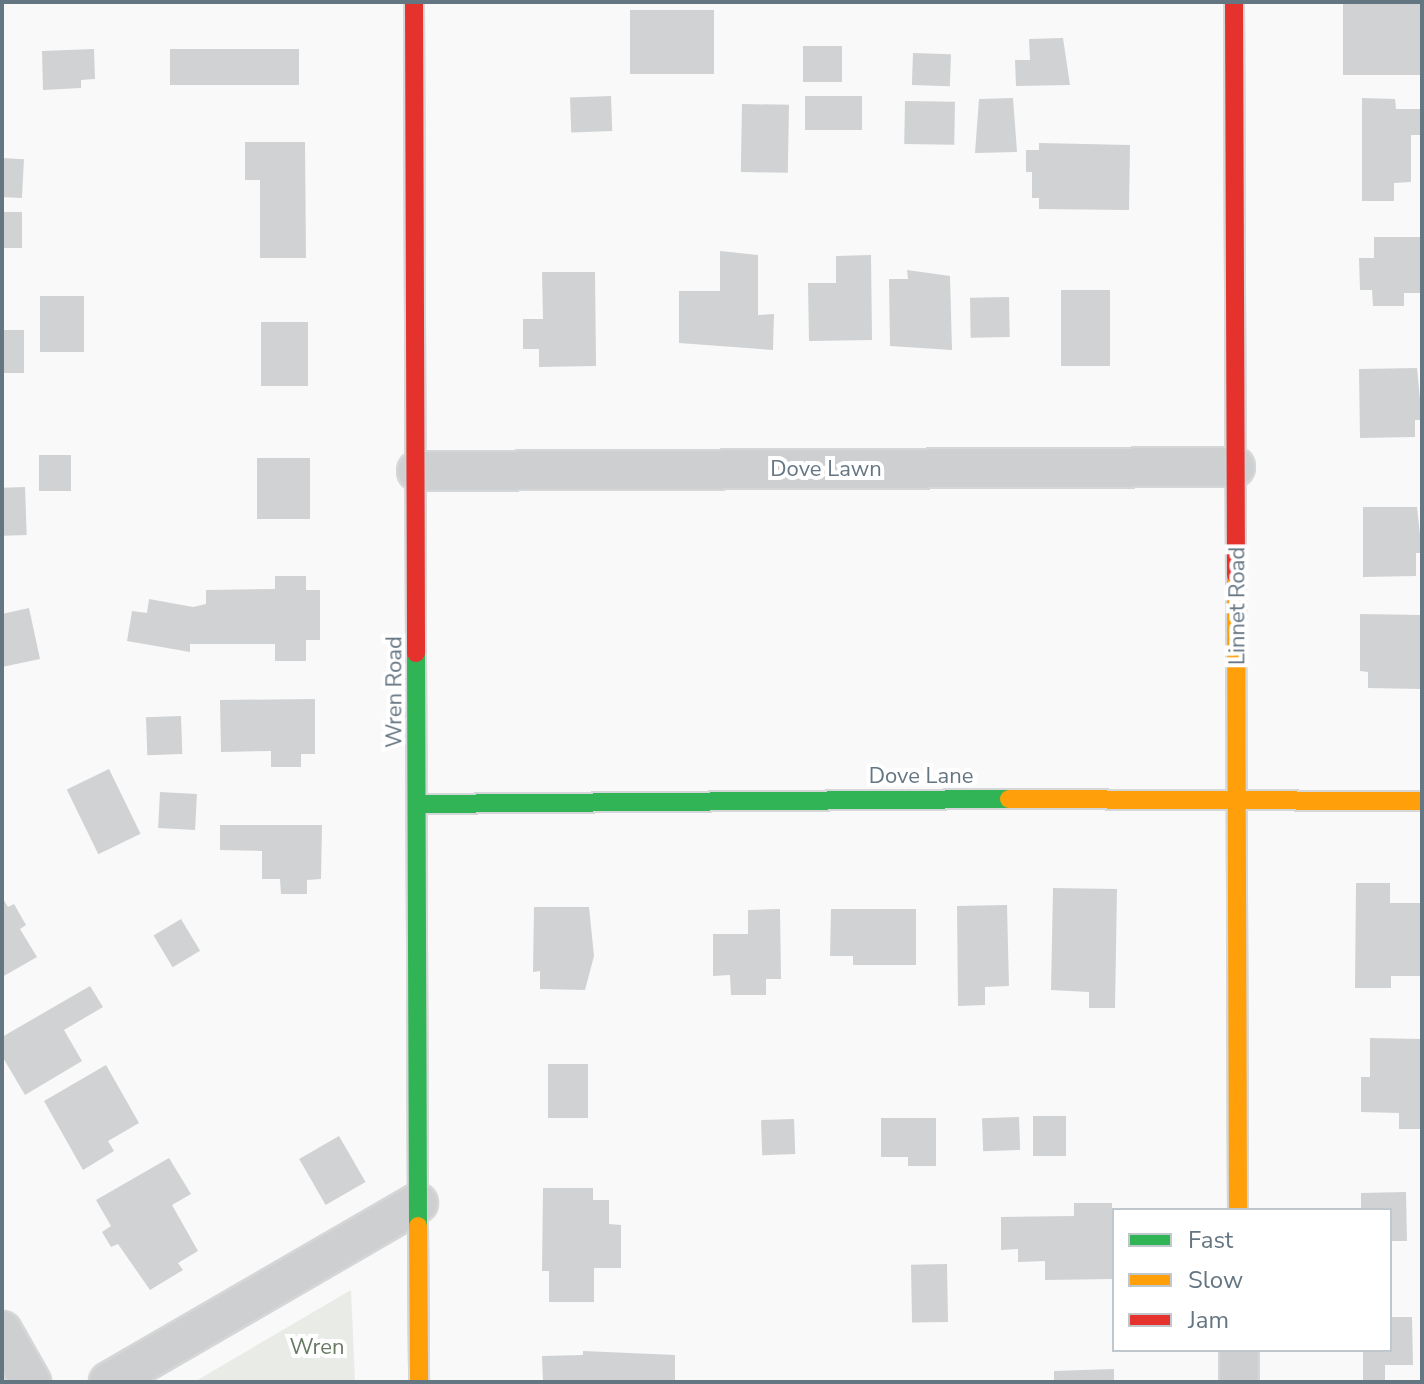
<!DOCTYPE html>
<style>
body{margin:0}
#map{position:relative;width:1424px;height:1384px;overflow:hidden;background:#f9f9f9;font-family:"Nunito Sans",sans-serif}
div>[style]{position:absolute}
.green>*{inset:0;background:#e8ebe6}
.building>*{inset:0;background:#d0d2d3;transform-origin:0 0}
.roads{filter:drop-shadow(2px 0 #d5d6d7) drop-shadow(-2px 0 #d5d6d7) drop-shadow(0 2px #d5d6d7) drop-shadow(0 -2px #d5d6d7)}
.street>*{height:38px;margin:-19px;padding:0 19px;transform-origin:19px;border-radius:19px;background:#cecfd0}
.fast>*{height:18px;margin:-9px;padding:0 9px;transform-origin:9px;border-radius:9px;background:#30b455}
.slow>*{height:18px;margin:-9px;padding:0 9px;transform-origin:9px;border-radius:9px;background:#ff9f0a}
.jam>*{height:18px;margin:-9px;padding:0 9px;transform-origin:9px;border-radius:9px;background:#e5322d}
span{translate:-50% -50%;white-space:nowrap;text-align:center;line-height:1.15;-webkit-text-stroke:8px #fff;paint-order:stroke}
.street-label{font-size:22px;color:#657683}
.park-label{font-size:22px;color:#687a64}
.frame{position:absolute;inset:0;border:4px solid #657683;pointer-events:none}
.legend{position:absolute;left:1112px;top:1208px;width:280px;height:144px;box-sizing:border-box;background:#fff;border:2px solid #c1c8cd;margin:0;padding:10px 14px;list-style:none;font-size:24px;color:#657683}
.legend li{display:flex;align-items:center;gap:16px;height:40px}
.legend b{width:40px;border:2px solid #c1c8cd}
</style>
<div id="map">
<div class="green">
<i style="clip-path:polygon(351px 1290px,355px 1382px,194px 1382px)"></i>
</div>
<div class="building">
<i style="left:1343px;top:2px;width:79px;height:73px"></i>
<i style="left:630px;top:10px;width:84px;height:64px"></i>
<i style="clip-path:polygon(1063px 38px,1070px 85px,1016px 86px,1015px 60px,1030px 60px,1029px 39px)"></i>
<i style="left:803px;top:46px;width:39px;height:36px"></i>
<i style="clip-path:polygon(94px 49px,95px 79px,81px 80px,81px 88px,43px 90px,42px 51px)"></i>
<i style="left:170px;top:49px;width:129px;height:36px"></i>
<i style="left:913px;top:53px;width:38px;height:32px;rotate:2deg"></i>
<i style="left:611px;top:96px;width:35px;height:41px;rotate:88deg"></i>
<i style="left:862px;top:96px;width:34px;height:57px;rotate:90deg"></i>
<i style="clip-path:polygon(1013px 98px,1017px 152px,975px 153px,979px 99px)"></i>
<i style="clip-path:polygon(1362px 98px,1395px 99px,1396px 109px,1422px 109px,1422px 135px,1411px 135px,1411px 182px,1394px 183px,1394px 201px,1362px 201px)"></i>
<i style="left:905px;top:101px;width:50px;height:43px;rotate:1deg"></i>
<i style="left:742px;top:104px;width:47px;height:68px;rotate:1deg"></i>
<i style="clip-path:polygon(245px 142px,305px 142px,306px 258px,260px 258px,260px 180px,245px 180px)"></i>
<i style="clip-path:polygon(1039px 143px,1130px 145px,1129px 210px,1039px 209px,1039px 198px,1032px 198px,1032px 172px,1026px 172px,1026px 150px,1039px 150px)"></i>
<i style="left:2px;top:158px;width:22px;height:39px;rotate:3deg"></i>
<i style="left:2px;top:212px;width:20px;height:36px"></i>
<i style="clip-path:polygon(1374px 237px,1422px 237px,1422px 293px,1404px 293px,1404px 306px,1373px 306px,1372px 290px,1360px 290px,1359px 258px,1374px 258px)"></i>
<i style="clip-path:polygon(720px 251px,758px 255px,758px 315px,774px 314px,773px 350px,679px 343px,679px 291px,720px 291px)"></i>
<i style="clip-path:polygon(871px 255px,872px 340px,809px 341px,808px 283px,836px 283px,836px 256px)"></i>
<i style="clip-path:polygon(907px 270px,950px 276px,952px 350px,890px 346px,889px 279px,908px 279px)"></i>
<i style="clip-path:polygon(542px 272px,595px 272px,596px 366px,539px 367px,539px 349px,523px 349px,523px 319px,543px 319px)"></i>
<i style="left:1061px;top:290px;width:49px;height:76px"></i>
<i style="left:40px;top:296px;width:44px;height:56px"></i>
<i style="left:1009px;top:297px;width:40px;height:39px;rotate:89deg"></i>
<i style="left:261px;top:322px;width:47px;height:64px"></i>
<i style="left:2px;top:330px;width:22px;height:43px"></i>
<i style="clip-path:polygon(1417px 368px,1422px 420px,1415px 420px,1415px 437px,1360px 438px,1359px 369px)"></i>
<i style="left:39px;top:455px;width:32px;height:36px"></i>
<i style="left:310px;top:458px;width:61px;height:53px;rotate:90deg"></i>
<i style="left:25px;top:487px;width:48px;height:23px;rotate:88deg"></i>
<i style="clip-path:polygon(1363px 507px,1417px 507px,1422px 553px,1416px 553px,1416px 576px,1363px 577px)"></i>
<i style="clip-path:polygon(275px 576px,306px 576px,306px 590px,320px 590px,320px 640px,306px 640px,306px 661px,275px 661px,275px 644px,190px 644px,190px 652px,127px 641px,132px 611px,147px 613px,149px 599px,193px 607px,206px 604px,206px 590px,275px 589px)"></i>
<i style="clip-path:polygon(29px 608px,40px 659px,2px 667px,2px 614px)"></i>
<i style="clip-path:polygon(1360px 614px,1422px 615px,1421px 689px,1368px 688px,1368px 672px,1360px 671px)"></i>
<i style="clip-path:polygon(315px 699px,315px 754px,301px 754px,301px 767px,271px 767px,271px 751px,221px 752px,220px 700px)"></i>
<i style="left:181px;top:716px;width:38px;height:35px;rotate:88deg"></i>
<i style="left:109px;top:769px;width:72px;height:47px;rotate:64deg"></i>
<i style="left:160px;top:792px;width:37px;height:36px;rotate:3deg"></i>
<i style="clip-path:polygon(220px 825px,322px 825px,321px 879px,307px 880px,307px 894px,281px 894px,280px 879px,262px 879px,262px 851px,220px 850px)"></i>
<i style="clip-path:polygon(1356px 883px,1390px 883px,1390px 903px,1422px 903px,1422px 976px,1391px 976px,1391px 988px,1355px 988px)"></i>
<i style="clip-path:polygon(1053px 888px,1117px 889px,1115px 1008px,1089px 1008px,1089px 992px,1051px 990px)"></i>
<i style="clip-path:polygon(2px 897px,8px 907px,14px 904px,26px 925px,20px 929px,37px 957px,2px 977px)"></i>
<i style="clip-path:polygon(1007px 905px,1009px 986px,985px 987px,985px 1005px,958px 1006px,957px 906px)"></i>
<i style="clip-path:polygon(534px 907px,589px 907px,594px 956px,585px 990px,540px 989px,540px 971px,533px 972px)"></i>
<i style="clip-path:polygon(780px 909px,781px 979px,766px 979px,766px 995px,731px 995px,730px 975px,713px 976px,713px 934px,748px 934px,748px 910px)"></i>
<i style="clip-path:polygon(831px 909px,916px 909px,916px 965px,853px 965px,853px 956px,830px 956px)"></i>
<i style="left:181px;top:919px;width:37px;height:32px;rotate:59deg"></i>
<i style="clip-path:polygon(90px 986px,103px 1007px,64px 1030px,82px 1061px,25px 1095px,2px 1056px,2px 1037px)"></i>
<i style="clip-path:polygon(1370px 1038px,1422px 1039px,1422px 1129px,1399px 1129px,1399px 1113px,1361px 1112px,1361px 1077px,1370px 1077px)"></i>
<i style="left:548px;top:1064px;width:40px;height:54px"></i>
<i style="clip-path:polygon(106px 1065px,139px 1123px,108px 1141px,114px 1151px,83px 1170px,44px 1101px)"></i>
<i style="left:1033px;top:1116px;width:33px;height:40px"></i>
<i style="left:1019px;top:1117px;width:33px;height:37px;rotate:88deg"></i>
<i style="clip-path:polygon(881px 1118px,936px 1118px,936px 1166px,908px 1166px,908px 1157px,881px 1157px)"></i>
<i style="left:794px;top:1119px;width:35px;height:33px;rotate:88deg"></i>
<i style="left:339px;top:1136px;width:53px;height:46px;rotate:60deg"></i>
<i style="clip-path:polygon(169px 1158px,191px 1194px,172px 1205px,198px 1251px,178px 1263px,183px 1270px,150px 1290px,118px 1244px,111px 1247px,102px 1232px,111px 1226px,96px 1200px)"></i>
<i style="clip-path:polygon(543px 1188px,593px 1188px,593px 1200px,609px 1200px,609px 1224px,621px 1225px,621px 1268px,594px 1268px,594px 1302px,549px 1302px,549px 1271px,542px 1271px)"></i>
<i style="clip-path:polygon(1406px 1192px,1407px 1241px,1390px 1241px,1390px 1210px,1361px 1210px,1361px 1193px)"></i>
<i style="clip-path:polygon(1074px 1203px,1112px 1203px,1113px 1279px,1045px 1280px,1045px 1261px,1018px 1262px,1018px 1249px,1001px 1250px,1001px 1217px,1074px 1216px)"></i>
<i style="left:947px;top:1264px;width:58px;height:36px;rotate:89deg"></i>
<i style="clip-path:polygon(1390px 1317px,1412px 1317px,1413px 1365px,1385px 1365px,1385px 1380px,1363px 1380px,1363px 1350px,1390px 1350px)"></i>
<i style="clip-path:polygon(583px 1351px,675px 1355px,675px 1382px,543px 1382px,542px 1356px,583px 1355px)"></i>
<i style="clip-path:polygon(1114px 1369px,1114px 1382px,1054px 1382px,1054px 1371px)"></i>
</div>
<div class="roads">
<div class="street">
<i style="left:417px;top:471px;width:818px;rotate:-0.28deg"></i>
<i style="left:2px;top:1331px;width:59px;rotate:60.4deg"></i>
<i style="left:1239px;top:1350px;width:32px;rotate:90deg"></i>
<i style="left:109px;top:1382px;width:357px;rotate:-30.1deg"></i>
</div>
<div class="fast">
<i style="left:416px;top:653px;width:573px;rotate:89.8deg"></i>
<i style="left:419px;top:804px;width:590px;rotate:-0.49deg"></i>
</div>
<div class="slow">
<i style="left:1236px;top:575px;width:635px;rotate:89.82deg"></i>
<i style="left:1009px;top:799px;width:413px;rotate:0.3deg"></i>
<i style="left:418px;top:1226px;width:156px;rotate:89.6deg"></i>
</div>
<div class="jam">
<i style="left:414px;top:2px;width:651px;rotate:89.82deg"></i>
<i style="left:1234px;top:2px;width:573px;rotate:89.8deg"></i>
</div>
</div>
<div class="street-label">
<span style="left:826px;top:470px">Dove Lawn</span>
<span style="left:1238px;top:606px;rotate:-90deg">Linnet Road</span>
<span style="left:395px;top:692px;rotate:-90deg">Wren Road</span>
<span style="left:921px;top:777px">Dove Lane</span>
</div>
<div class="park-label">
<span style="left:317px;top:1348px">Wren</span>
</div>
<div class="frame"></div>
<ul class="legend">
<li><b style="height:10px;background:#30b455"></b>Fast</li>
<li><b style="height:10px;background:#ff9f0a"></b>Slow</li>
<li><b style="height:10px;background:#e5322d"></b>Jam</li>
</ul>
</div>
